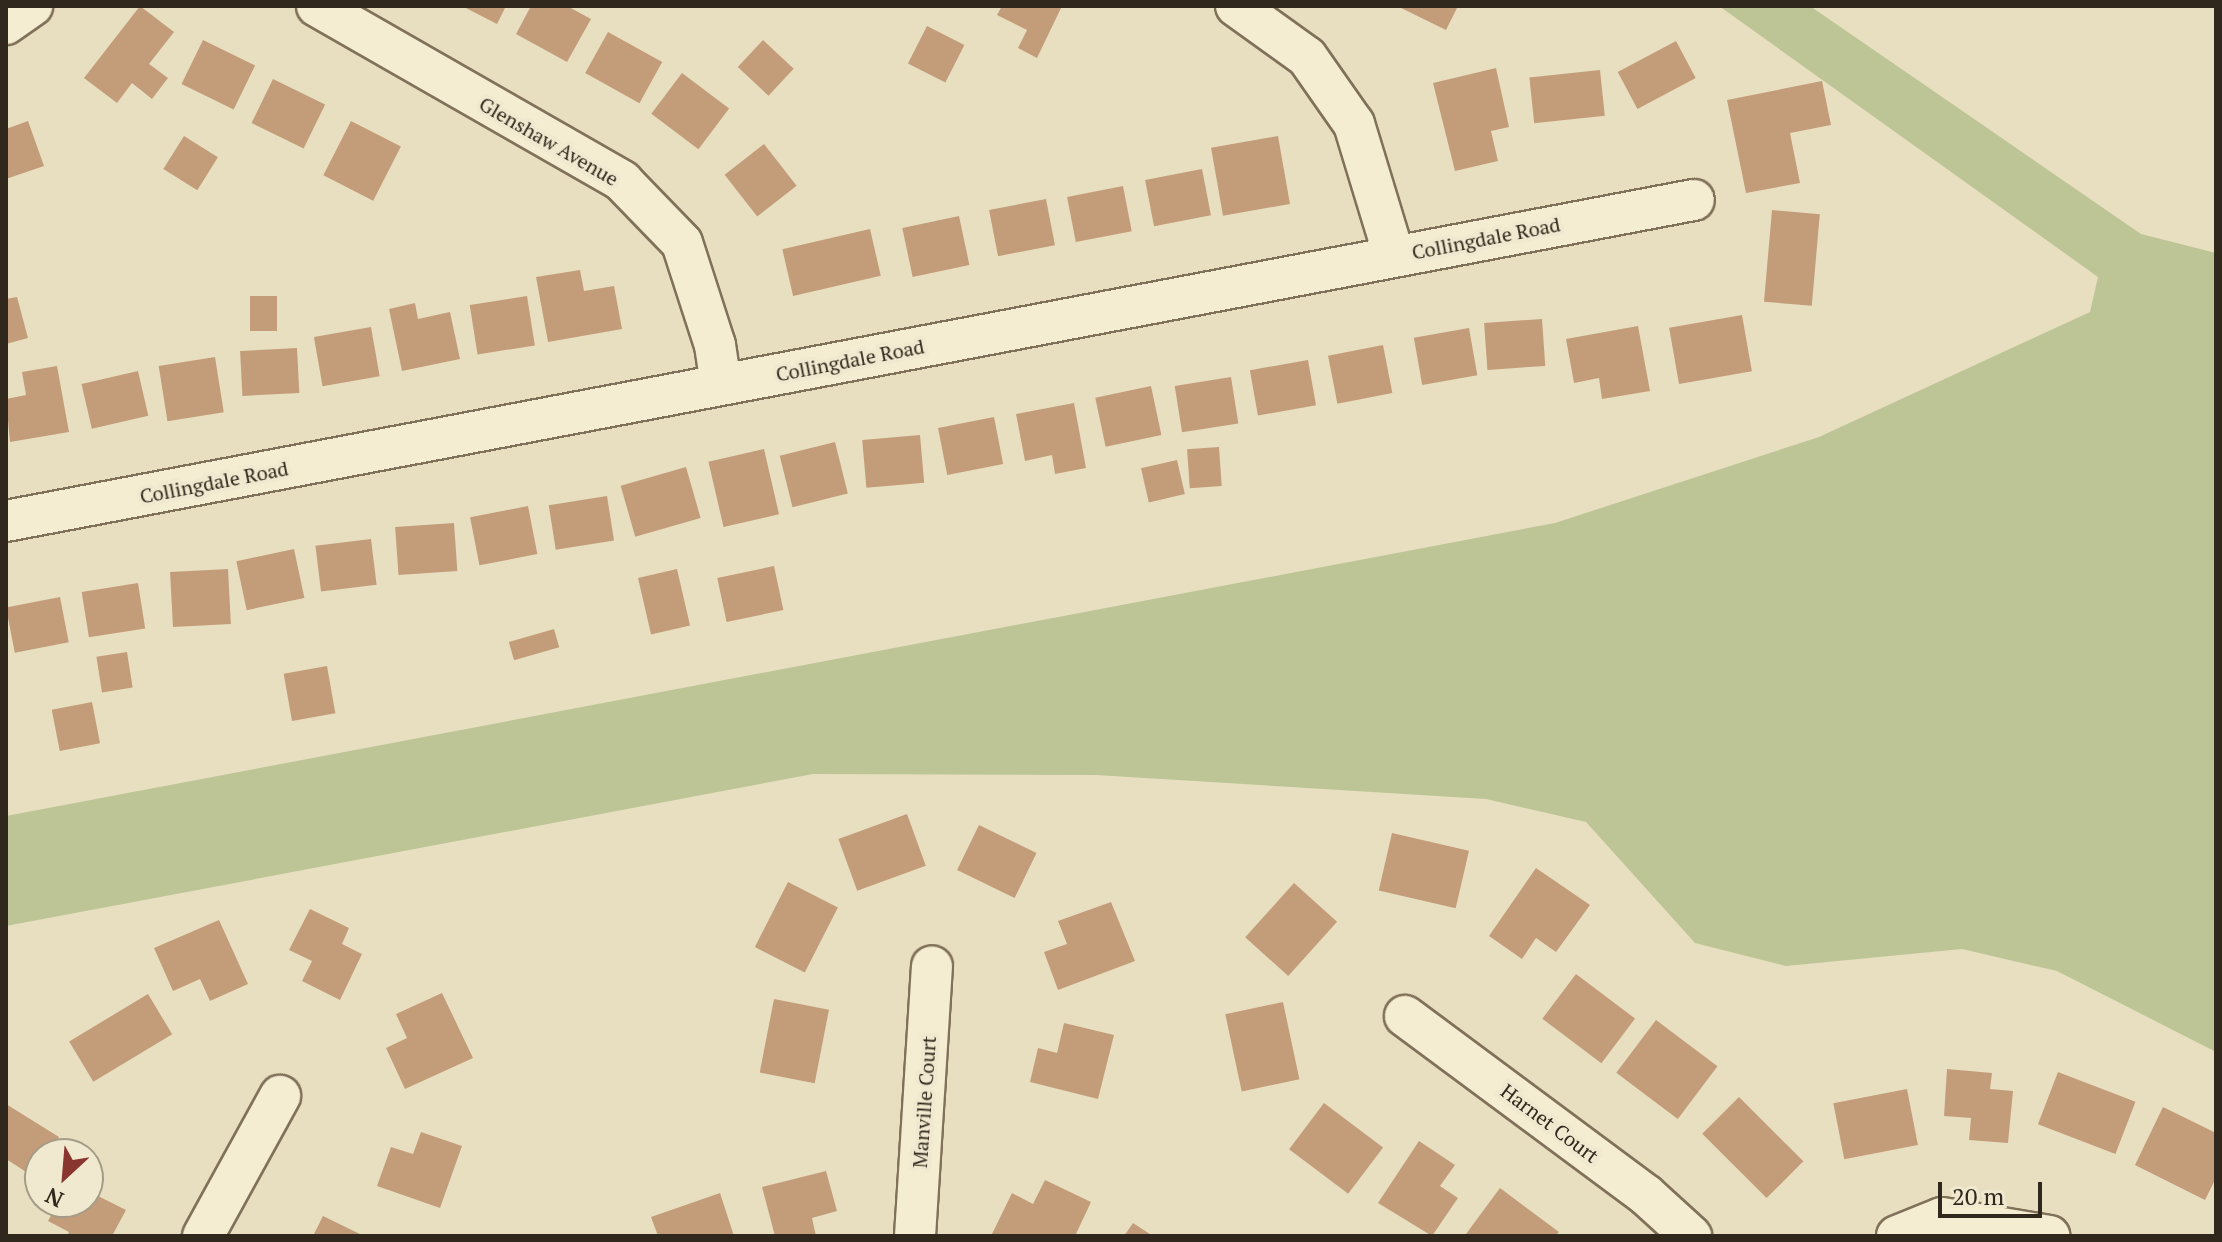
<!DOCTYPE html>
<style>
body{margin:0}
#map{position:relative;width:2222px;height:1242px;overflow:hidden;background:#e8dfc0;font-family:"PT Serif",serif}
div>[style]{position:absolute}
.green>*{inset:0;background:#bdc596}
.building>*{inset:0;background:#c39d7a;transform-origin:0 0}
.roads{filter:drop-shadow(2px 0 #80715a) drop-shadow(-2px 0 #80715a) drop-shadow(0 2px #80715a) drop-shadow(0 -2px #80715a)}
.minor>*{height:40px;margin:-20px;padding:0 20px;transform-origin:20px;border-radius:20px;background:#f4edd2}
span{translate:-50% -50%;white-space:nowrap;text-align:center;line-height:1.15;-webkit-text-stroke:8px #f1e9cf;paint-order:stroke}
.street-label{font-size:20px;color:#31281d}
.frame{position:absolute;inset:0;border:8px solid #31281d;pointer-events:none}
.north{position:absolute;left:24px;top:1138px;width:80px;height:80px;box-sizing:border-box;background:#f1e9cf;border:2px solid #a49c88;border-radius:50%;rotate:206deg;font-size:22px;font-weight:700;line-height:32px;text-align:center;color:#31281d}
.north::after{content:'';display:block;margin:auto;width:28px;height:36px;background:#893530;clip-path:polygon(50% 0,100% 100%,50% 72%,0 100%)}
.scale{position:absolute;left:1938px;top:1182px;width:104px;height:36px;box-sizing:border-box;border:4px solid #31281d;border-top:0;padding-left:10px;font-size:24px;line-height:28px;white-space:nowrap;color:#31281d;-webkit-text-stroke:6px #f1e9cf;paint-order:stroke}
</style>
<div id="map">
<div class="green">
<i style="clip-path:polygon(1719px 6px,1810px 6px,2141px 234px,2216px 253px,2216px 1052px,2057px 971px,1962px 949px,1786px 966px,1695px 943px,1586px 822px,1486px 799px,1096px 775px,813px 774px,6px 926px,6px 816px,1555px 523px,1819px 437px,2090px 312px,2098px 277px)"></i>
</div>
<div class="building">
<i style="clip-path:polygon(140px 6px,174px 32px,149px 64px,168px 78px,152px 99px,132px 83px,117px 103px,84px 78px)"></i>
<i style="clip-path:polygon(462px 6px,506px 6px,497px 24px)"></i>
<i style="clip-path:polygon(531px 6px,567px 6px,591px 19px,567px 62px,516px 34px)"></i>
<i style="clip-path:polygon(1002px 6px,1062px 6px,1037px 58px,1018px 48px,1027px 30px,997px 15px)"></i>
<i style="clip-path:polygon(1397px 6px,1458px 6px,1446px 30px)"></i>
<i style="left:927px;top:26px;width:42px;height:42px;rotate:27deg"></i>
<i style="left:608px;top:32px;width:62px;height:47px;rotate:29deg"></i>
<i style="left:203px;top:40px;width:58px;height:49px;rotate:26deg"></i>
<i style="left:763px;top:40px;width:42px;height:37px;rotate:43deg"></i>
<i style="left:1676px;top:41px;width:42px;height:66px;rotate:62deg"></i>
<i style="clip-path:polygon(1496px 68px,1509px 127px,1491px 131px,1498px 161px,1455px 171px,1433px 83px)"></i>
<i style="left:1600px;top:70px;width:46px;height:71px;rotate:84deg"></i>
<i style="left:682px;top:73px;width:59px;height:51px;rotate:37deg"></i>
<i style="left:273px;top:79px;width:58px;height:49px;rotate:26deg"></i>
<i style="clip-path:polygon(1822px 81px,1831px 125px,1790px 133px,1800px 183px,1746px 193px,1727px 100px)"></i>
<i style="clip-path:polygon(28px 121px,44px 166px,6px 179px,6px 129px)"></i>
<i style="left:351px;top:121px;width:56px;height:61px;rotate:27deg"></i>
<i style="left:184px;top:136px;width:40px;height:39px;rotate:32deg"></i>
<i style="left:1278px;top:136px;width:69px;height:68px;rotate:80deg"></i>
<i style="left:764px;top:144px;width:53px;height:50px;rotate:52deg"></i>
<i style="left:1202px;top:169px;width:47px;height:58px;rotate:79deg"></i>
<i style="left:1123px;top:186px;width:46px;height:57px;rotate:79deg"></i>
<i style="left:1046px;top:199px;width:47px;height:58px;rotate:79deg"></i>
<i style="left:1772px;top:210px;width:48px;height:92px;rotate:5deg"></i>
<i style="left:959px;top:216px;width:50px;height:58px;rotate:78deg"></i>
<i style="left:870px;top:229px;width:48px;height:90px;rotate:77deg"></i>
<i style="clip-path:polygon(580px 270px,584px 291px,614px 286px,622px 329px,548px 342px,536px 277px)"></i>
<i style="left:250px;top:296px;width:27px;height:35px"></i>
<i style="left:527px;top:296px;width:50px;height:58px;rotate:81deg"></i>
<i style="clip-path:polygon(17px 297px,28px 338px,6px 344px,6px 299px)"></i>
<i style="clip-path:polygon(415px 303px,418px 319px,450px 312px,460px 359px,402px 371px,389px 309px)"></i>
<i style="left:1742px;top:315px;width:57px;height:74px;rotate:80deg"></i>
<i style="left:1542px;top:319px;width:47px;height:58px;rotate:86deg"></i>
<i style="clip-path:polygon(1638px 326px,1650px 391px,1602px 399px,1599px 378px,1574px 383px,1566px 339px)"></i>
<i style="left:371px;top:327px;width:50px;height:58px;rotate:80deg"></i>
<i style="left:1469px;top:328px;width:48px;height:56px;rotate:80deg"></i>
<i style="left:1383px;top:345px;width:49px;height:56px;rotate:79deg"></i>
<i style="left:297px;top:348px;width:45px;height:57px;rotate:87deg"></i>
<i style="left:215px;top:357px;width:56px;height:57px;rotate:81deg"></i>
<i style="left:1308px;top:360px;width:46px;height:59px;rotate:80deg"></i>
<i style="clip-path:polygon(57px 366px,69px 432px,10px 442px,6px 399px,26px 395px,22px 372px)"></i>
<i style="left:138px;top:371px;width:46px;height:58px;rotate:77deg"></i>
<i style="left:1231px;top:377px;width:47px;height:57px;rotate:81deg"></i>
<i style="left:1151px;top:386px;width:50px;height:57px;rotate:78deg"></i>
<i style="clip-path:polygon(1074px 403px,1086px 468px,1055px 474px,1052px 455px,1025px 461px,1016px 414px)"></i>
<i style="left:994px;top:417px;width:48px;height:57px;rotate:79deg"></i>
<i style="left:920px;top:435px;width:48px;height:58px;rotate:85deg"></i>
<i style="left:835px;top:442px;width:53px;height:57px;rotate:76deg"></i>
<i style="left:1219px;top:447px;width:39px;height:32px;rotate:86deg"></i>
<i style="left:764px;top:449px;width:67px;height:57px;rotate:77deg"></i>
<i style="left:1177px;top:460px;width:35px;height:37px;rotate:77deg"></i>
<i style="left:686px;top:467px;width:53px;height:68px;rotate:74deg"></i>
<i style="left:607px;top:496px;width:45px;height:59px;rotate:81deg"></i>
<i style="left:528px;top:506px;width:49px;height:59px;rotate:79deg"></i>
<i style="left:454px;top:523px;width:48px;height:59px;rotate:86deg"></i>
<i style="left:371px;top:539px;width:46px;height:56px;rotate:83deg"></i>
<i style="left:294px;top:549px;width:50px;height:59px;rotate:78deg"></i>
<i style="left:774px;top:566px;width:45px;height:58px;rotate:78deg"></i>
<i style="left:228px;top:569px;width:55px;height:58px;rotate:87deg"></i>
<i style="left:677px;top:569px;width:58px;height:40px;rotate:77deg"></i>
<i style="left:138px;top:583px;width:46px;height:57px;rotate:81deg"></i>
<i style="left:60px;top:597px;width:46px;height:55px;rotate:79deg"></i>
<i style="left:554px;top:629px;width:19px;height:47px;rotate:74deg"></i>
<i style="left:127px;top:652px;width:36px;height:31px;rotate:81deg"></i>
<i style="left:327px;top:666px;width:48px;height:44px;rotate:80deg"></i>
<i style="left:92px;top:702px;width:42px;height:41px;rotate:79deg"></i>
<i style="left:907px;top:814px;width:55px;height:73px;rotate:70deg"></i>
<i style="left:979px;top:825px;width:64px;height:50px;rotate:26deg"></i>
<i style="left:1392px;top:833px;width:79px;height:59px;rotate:13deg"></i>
<i style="clip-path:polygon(1536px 868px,1590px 905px,1556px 952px,1536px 938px,1522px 959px,1489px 936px)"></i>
<i style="left:788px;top:882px;width:56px;height:73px;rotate:27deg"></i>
<i style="left:1294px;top:883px;width:58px;height:73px;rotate:42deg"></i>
<i style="clip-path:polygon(1111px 902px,1135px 961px,1058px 990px,1044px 952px,1067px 944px,1058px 921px)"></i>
<i style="clip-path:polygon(310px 909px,349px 928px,342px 944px,362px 954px,340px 1000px,302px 981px,312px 961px,289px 950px)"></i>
<i style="clip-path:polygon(219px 920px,248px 984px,210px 1001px,200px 979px,173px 991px,154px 948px)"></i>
<i style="left:1576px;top:974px;width:74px;height:56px;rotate:37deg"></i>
<i style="clip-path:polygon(442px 993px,473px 1058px,405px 1089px,386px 1048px,407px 1038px,396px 1014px)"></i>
<i style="left:148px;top:994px;width:47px;height:92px;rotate:59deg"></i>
<i style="left:774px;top:999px;width:56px;height:75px;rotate:11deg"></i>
<i style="left:1283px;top:1002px;width:79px;height:59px;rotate:78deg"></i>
<i style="left:1656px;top:1020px;width:77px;height:66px;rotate:37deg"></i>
<i style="clip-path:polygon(1064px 1023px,1114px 1035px,1098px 1099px,1030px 1082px,1038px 1048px,1057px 1053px)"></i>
<i style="clip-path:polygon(1947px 1069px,1992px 1073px,1990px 1089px,2013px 1091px,2008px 1143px,1969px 1140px,1971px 1118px,1944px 1116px)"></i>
<i style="left:2058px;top:1072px;width:83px;height:56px;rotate:21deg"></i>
<i style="left:1907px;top:1089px;width:57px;height:75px;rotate:79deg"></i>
<i style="left:1739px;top:1097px;width:91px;height:52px;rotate:45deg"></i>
<i style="left:1324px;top:1103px;width:74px;height:58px;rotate:37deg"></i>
<i style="clip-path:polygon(6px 1104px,59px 1137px,48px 1154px,40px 1154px,34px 1177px,6px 1159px)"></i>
<i style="clip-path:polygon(2163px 1107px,2216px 1133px,2216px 1178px,2205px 1200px,2135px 1165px)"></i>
<i style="clip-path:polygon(421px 1132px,462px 1146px,440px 1208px,377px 1186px,391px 1147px,413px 1154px)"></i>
<i style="clip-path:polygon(1419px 1141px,1455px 1165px,1440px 1186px,1458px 1198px,1432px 1236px,1378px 1203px)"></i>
<i style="clip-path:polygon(826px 1171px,837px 1211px,812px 1218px,816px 1236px,775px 1236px,762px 1187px)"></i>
<i style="clip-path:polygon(1045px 1180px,1091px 1202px,1075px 1236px,992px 1234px,1012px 1193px,1033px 1204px)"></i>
<i style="clip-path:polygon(1500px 1188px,1559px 1232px,1555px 1236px,1466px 1234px)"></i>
<i style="clip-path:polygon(88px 1191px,126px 1210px,112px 1236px,67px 1236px,69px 1232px,48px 1221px,58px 1202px,88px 1202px)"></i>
<i style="clip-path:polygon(720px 1193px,734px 1236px,658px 1236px,651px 1217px)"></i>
<i style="clip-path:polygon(323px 1216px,364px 1236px,313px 1236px)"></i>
<i style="clip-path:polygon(1133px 1223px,1153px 1236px,1124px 1236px)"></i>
</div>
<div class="roads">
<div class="minor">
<i style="left:317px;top:6px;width:352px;rotate:29.8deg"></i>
<i style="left:622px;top:181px;width:86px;rotate:45.9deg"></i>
<i style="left:682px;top:243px;width:107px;rotate:72.1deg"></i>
<i style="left:715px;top:345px;width:40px;rotate:81.5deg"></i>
<i style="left:1236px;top:6px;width:87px;rotate:35.7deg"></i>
<i style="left:1307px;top:57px;width:82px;rotate:55deg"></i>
<i style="left:1354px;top:124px;width:138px;rotate:73.1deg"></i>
<i style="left:6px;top:24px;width:32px;rotate:-35deg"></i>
<i style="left:6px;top:521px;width:1718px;rotate:-10.77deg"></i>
<i style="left:1405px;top:1016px;width:300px;rotate:36.6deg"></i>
<i style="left:1646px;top:1195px;width:61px;rotate:42.3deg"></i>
<i style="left:203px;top:1236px;width:160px;rotate:-61.2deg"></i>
<i style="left:915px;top:1236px;width:270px;rotate:-86.4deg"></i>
<i style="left:1897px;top:1236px;width:48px;rotate:-21.8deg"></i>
<i style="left:1942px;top:1218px;width:109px;rotate:9.5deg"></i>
</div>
</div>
<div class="street-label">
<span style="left:549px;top:141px;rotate:30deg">Glenshaw Avenue</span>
<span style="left:1486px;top:238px;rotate:-11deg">Collingdale Road</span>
<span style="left:850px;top:360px;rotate:-11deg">Collingdale Road</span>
<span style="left:214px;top:482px;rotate:-11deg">Collingdale Road</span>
<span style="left:924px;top:1102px;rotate:-86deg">Manville Court</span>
<span style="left:1550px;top:1123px;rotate:37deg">Harnet Court</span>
</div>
<div class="frame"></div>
<div class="north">N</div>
<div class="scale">20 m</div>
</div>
